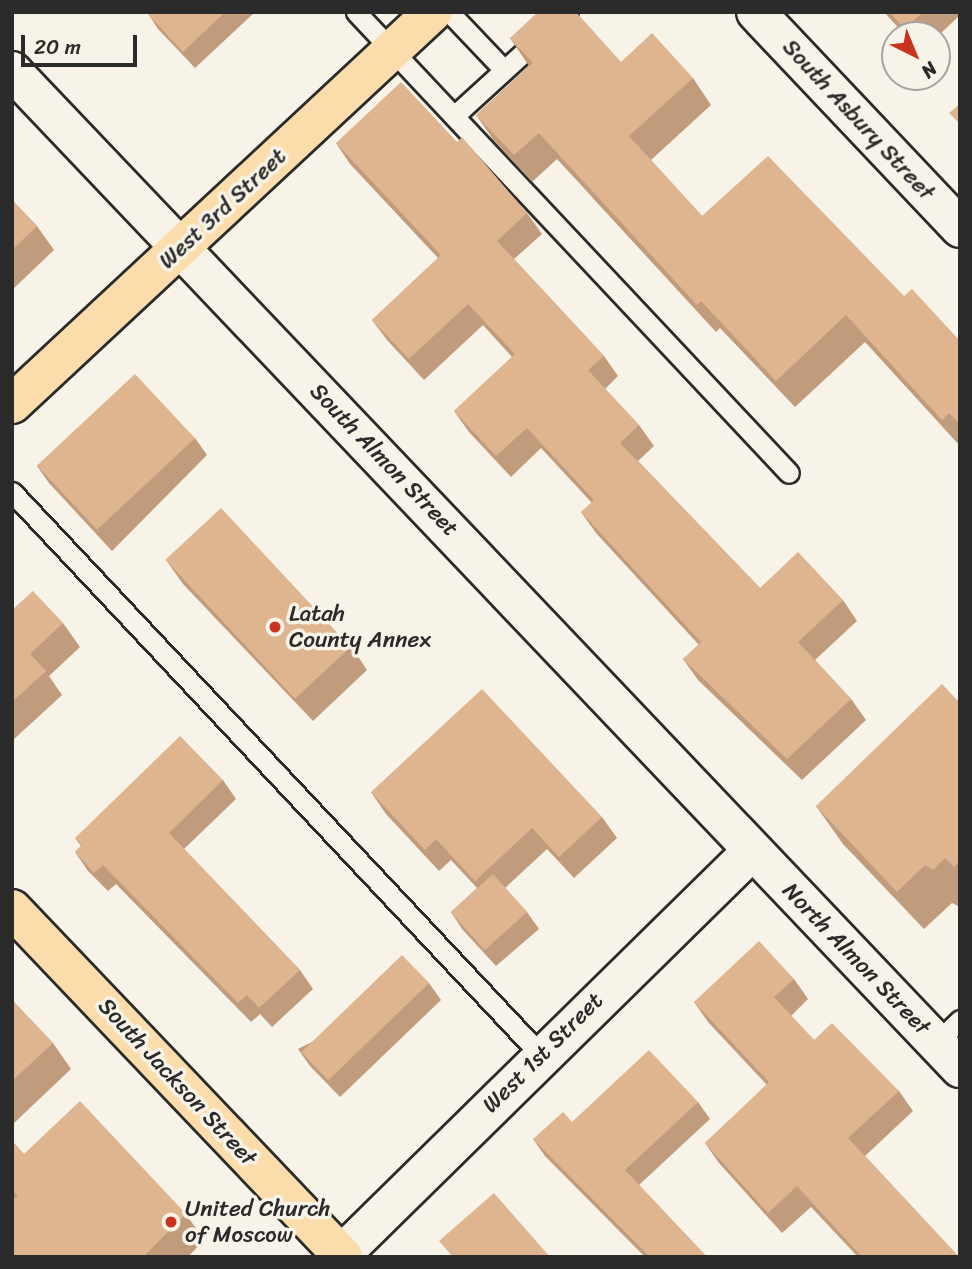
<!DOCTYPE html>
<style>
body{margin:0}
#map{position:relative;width:972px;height:1269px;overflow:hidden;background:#f7f3e8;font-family:Sriracha,sans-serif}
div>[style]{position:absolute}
.roads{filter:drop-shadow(2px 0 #2b2b2b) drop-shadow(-2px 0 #2b2b2b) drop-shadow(0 2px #2b2b2b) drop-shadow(0 -2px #2b2b2b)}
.service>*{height:19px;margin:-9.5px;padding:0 9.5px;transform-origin:9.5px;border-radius:9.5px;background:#f7f3e8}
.minor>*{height:38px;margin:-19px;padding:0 19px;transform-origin:19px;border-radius:19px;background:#f7f3e8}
.primary>*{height:38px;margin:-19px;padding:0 19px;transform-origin:19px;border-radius:19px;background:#faddab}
.trunk>*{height:38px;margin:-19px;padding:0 19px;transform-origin:19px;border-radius:19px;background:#faddab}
.wall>*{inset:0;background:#c09c7c}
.building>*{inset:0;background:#dfb590;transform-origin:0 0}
.dots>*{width:19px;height:19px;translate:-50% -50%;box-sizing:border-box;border:4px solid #f7f3e8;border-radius:50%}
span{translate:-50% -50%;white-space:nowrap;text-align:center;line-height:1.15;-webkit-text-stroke:7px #f7f3e8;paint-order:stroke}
.street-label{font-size:23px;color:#2b2b2b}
.poi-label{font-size:23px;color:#2b2b2b}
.left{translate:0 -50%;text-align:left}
.frame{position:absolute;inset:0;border:14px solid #2b2b2b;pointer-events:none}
.north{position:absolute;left:881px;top:21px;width:70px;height:70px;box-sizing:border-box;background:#f7f3e8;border:2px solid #a5a39c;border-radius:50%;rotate:137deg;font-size:19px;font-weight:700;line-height:28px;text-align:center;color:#2b2b2b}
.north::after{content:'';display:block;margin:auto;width:24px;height:32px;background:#c8321e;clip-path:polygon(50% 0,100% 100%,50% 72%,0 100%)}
.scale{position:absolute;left:21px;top:35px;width:116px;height:32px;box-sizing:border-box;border:4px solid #2b2b2b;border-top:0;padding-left:9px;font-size:21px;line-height:24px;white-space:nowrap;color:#2b2b2b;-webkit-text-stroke:5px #f7f3e8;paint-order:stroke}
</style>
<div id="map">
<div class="roads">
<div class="service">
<i style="left:356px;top:12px;width:632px;rotate:46.79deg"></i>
<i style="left:449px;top:12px;width:80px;rotate:46.5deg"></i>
<i style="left:454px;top:116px;width:154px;rotate:-42.4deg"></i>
<i style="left:12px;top:492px;width:771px;rotate:46.79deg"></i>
<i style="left:936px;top:1043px;width:33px;rotate:-44deg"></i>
</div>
<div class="minor">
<i style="left:756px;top:12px;width:297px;rotate:46.6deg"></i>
<i style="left:12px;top:71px;width:1376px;rotate:46.44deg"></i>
<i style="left:339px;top:1257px;width:576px;rotate:-44.51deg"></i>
</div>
<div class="primary">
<i style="left:12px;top:404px;width:575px;rotate:-42.96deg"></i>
</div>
<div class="trunk">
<i style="left:12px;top:909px;width:480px;rotate:46.4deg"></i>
</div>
</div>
<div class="wall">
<i style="clip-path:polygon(147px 12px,255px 12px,195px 68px,158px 29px)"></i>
<i style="clip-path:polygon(884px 12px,960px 12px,960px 15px,937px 37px,937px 35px,905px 35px)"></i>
<i style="clip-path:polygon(510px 38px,693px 78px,711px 105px,651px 160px,702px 216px,904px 296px,960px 341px,960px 446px,865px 342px,795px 407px,720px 328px,716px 332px,557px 159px,532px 182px,495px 142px,476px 115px,529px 66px)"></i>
<i style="clip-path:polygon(457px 142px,527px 213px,542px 234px,514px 259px,604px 356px,618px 376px,605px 389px,639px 425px,654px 446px,638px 461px,760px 588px,843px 600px,857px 621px,815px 660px,851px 699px,866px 720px,802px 780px,698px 680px,683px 659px,699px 645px,596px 533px,581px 512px,592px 503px,541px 448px,511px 477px,469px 432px,454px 411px,512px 357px,483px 325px,424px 380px,387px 340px,372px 320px,438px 258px,350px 164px,336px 143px)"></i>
<i style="clip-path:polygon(12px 200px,37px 226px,54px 250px,12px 290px)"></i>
<i style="clip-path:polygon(195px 438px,207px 455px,112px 551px,49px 483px,37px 466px)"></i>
<i style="clip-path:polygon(166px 560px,351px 646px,367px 670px,313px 721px,183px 584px)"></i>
<i style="clip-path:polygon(12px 610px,63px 623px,80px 647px,49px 676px,62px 695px,12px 741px)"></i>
<i style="clip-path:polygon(960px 703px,960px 907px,952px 903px,924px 929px,843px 844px,816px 806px)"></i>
<i style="clip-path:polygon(223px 780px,236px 799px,184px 849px,300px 970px,313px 989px,272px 1027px,260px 1014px,251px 1022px,116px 884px,108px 891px,88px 871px,75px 852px,81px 846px,75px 838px)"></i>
<i style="clip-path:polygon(371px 792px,602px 817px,617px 838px,574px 878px,547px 849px,505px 888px,527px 912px,539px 929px,496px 966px,462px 929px,451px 912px,477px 888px,451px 860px,439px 871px,386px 814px)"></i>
<i style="clip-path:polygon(794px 979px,808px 999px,791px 1016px,814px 1040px,899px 1091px,913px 1111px,865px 1156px,959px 1257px,858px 1257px,811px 1207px,782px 1233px,719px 1163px,705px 1143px,767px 1085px,708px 1022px,694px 1002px)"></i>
<i style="clip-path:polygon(429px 983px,441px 1000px,340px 1097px,310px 1066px,298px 1049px)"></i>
<i style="clip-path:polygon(12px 1000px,53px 1043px,71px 1069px,12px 1125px)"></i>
<i style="clip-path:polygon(698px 1102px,710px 1119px,639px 1185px,707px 1257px,645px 1257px,545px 1156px,533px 1139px,572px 1122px)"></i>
<i style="clip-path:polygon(12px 1141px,24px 1154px,186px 1214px,204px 1240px,188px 1257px,12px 1257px,15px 1199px,12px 1196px)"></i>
</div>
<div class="building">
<i style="clip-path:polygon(146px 12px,225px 12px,183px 52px)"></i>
<i style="clip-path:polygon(538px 12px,576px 12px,621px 62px,652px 33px,693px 78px,629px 136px,702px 216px,768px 156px,904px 296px,912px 289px,960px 341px,960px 424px,949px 413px,942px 420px,846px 315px,776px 381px,701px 301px,697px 305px,539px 133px,514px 155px,476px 115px,533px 63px,510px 38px)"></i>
<i style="clip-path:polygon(889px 12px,923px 12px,905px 29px)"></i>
<i style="clip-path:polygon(401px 82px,457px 142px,462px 137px,527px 213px,497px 241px,604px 356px,588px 370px,639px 425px,620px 443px,760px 588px,798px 552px,843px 600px,798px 642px,851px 699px,787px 759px,683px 659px,701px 642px,581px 512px,594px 500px,527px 428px,496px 456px,454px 411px,515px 354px,468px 304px,409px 359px,372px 320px,441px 255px,336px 143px)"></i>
<i style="clip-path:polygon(960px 104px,960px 124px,949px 113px)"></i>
<i style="clip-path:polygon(12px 200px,37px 226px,12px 250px)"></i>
<i style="left:135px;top:374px;width:88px;height:134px;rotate:47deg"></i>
<i style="left:221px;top:508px;width:190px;height:76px;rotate:47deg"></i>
<i style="clip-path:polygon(33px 591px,63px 623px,30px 654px,46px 671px,12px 702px,12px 610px)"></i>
<i style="clip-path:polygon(942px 684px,960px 703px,960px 861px,954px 867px,945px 858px,933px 870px,925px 865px,897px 892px,816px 806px)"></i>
<i style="clip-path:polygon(482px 689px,602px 817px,559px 857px,532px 828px,475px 881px,436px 839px,425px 850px,371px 792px)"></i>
<i style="clip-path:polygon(180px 736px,223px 780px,169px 833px,300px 970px,259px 1008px,247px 995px,238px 1003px,103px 865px,94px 873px,75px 852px,82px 845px,75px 838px)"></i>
<i style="left:493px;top:874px;width:51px;height:57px;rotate:48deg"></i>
<i style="clip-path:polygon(759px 941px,794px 979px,774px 997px,814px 1040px,832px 1023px,899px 1091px,848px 1138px,959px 1257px,862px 1257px,797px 1186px,768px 1213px,705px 1143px,769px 1082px,694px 1002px)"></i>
<i style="left:402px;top:955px;width:39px;height:140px;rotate:46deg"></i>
<i style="clip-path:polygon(12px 1000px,53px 1043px,12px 1081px)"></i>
<i style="clip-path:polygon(649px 1050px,698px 1102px,625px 1170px,707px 1257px,650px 1257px,533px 1139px,563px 1112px,572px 1122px)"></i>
<i style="clip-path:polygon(80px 1101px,186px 1214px,143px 1257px,12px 1257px,12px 1201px,18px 1196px,12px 1190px,12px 1141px,24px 1154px)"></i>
<i style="clip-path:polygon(494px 1193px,550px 1257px,453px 1257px,439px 1241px)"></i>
</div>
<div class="dots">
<i style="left:275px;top:627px;background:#c8321e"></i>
<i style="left:171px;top:1222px;background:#c8321e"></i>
</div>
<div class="street-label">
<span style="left:858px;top:120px;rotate:47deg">South Asbury Street</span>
<span style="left:223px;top:209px;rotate:-43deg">West 3rd Street</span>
<span style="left:384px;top:460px;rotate:46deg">South Almon Street</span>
<span style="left:856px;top:959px;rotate:46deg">North Almon Street</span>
<span style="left:543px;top:1053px;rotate:-45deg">West 1st Street</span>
<span style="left:177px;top:1082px;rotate:47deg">South Jackson Street</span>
</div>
<div class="poi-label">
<span class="left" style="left:289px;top:627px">Latah<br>County Annex</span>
<span class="left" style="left:185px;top:1222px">United Church<br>of Moscow</span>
</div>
<div class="frame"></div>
<div class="north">N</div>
<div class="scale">20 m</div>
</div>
